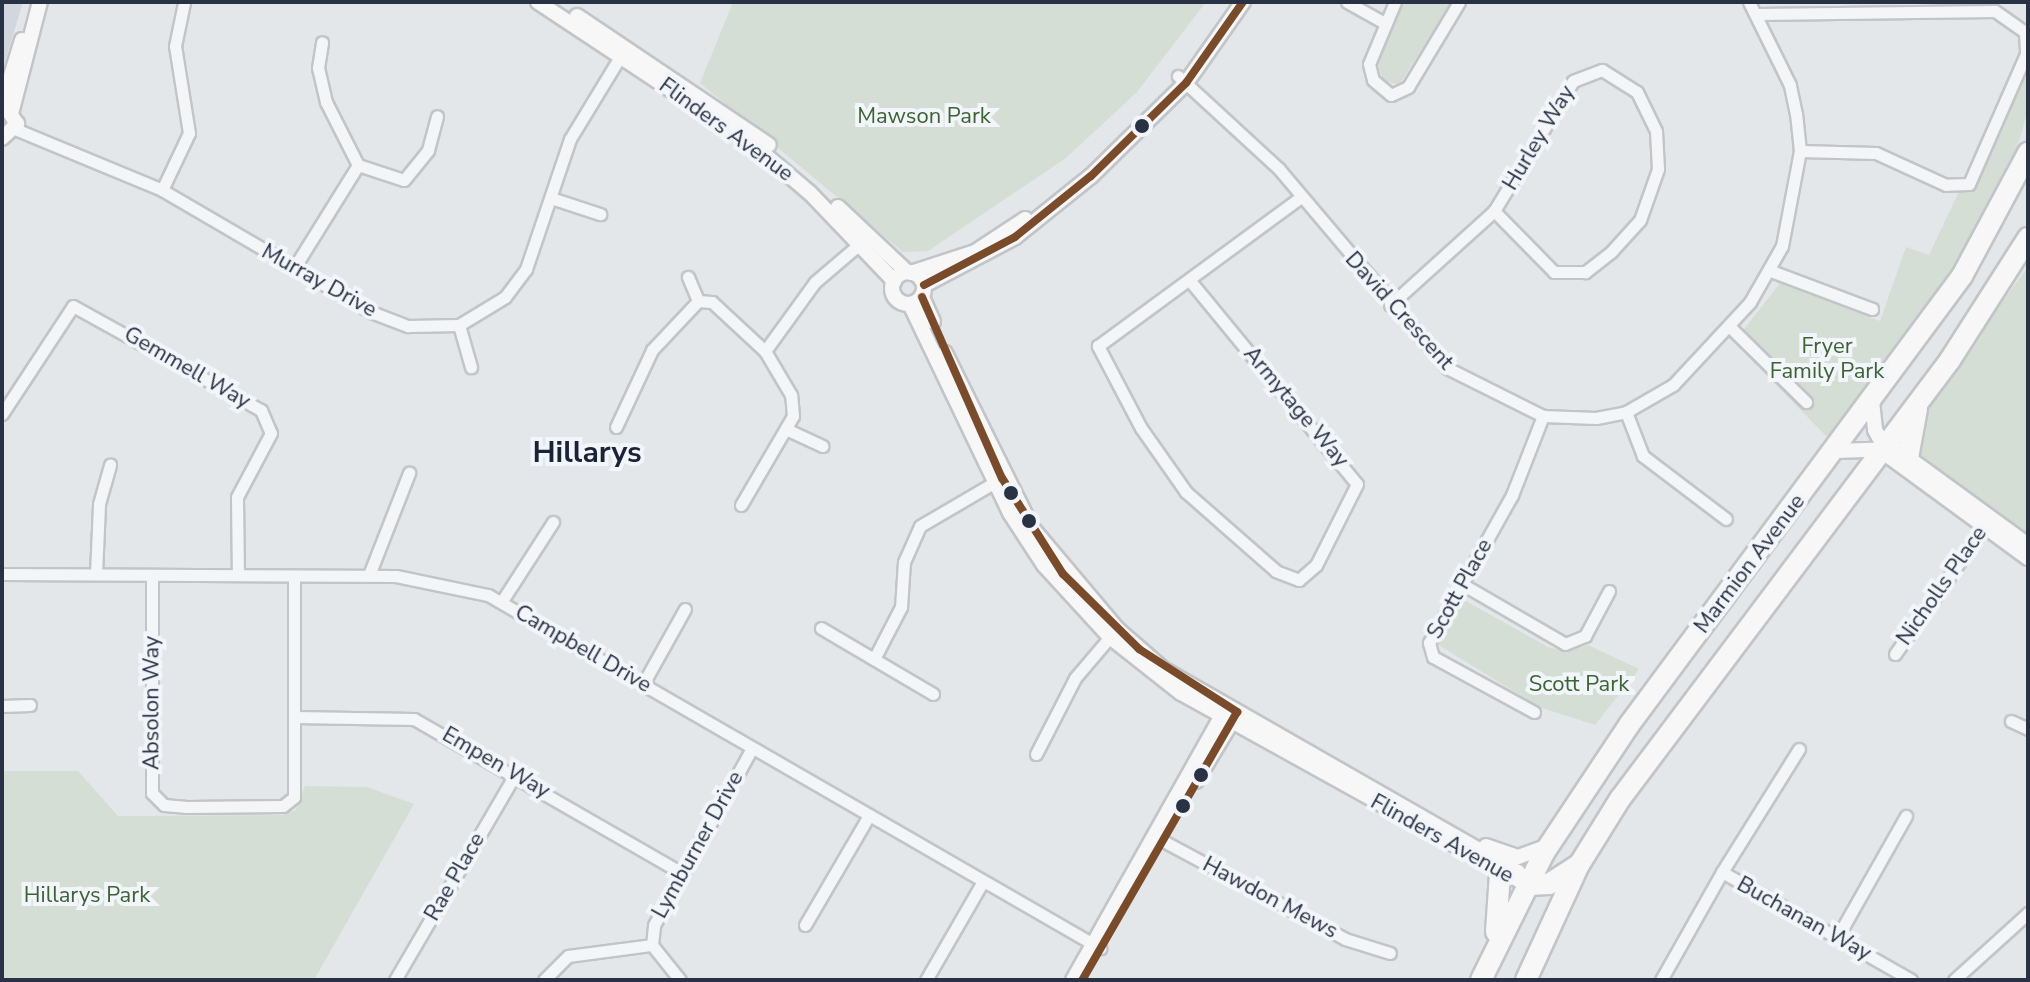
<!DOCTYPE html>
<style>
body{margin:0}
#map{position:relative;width:2030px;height:982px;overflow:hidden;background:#e4e7ea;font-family:"Nunito Sans",sans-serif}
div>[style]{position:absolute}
.built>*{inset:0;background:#d2d6dd}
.green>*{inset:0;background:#d4ded5}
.roads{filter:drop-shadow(2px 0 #c2c5c8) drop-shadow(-2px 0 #c2c5c8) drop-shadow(0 2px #c2c5c8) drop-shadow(0 -2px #c2c5c8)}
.street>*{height:11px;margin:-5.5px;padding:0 5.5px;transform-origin:5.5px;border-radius:5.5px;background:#f4f5f6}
.secondary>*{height:14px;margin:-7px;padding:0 7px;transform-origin:7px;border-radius:7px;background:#f7f7f8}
.secondary>.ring{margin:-7px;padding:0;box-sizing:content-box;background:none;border:14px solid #f7f7f8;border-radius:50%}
.highway>*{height:20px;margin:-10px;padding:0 10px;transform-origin:10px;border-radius:10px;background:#f7f7f8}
.bus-1>*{height:8px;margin:-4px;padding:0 4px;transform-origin:4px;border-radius:4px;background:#7a4b2a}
.dots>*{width:22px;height:22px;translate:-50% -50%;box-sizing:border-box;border:4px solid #f2f5f9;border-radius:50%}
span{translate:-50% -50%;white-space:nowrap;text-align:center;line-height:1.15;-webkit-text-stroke:8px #f2f5f9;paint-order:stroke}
.park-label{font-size:22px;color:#3c6235}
.street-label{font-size:22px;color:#293245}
.district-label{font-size:30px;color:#1b2336;font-weight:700}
.frame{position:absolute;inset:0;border:4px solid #293245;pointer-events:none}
</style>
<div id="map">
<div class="built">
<i style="clip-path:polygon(2px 2px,23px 2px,2px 71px)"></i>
</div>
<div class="green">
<i style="clip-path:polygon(733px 2px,1206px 2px,1137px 92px,1066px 158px,928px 251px,903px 252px,700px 83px)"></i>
<i style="clip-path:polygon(1402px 2px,1451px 2px,1399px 85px,1383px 80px,1378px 65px)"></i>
<i style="clip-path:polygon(2028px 45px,2028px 110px,1998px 214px,1834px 444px,1734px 342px,1780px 283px,1880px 321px,1906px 247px,1929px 255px)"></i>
<i style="clip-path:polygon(2028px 267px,2028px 540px,1895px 445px)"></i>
<i style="clip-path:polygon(1464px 600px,1548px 647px,1566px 652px,1588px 645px,1639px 669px,1595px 725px,1539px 707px,1437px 644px)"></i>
<i style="clip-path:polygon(2px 771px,78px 771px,118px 816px,281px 815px,296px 810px,305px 786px,367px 787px,414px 804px,314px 980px,2px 980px)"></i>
</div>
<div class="roads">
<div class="street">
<i style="left:1347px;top:2px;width:41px;rotate:29.1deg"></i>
<i style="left:1395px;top:2px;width:67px;rotate:112.8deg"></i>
<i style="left:1369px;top:64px;width:16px;rotate:76deg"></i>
<i style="left:1373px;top:80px;width:23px;rotate:40deg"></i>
<i style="left:1391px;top:95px;width:19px;rotate:-25deg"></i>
<i style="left:1408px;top:87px;width:99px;rotate:-59deg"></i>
<i style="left:1758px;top:14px;width:237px;rotate:-0.7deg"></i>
<i style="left:1995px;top:11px;width:37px;rotate:35deg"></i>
<i style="left:2025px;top:32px;width:22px;rotate:87deg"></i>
<i style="left:2026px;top:54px;width:142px;rotate:113.7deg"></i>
<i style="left:1969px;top:184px;width:23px;rotate:178deg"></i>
<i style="left:1946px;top:185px;width:77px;rotate:-155.4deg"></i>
<i style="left:1876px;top:153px;width:76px;rotate:-178.5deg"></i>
<i style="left:1178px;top:76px;width:137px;rotate:42.6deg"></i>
<i style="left:1279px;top:169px;width:260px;rotate:49.8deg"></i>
<i style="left:1447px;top:368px;width:107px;rotate:26.6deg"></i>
<i style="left:1543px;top:416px;width:53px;rotate:2.2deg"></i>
<i style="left:1596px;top:418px;width:31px;rotate:-11deg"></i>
<i style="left:1626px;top:412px;width:54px;rotate:-29.9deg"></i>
<i style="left:1673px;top:385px;width:113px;rotate:-47.1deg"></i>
<i style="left:1750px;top:302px;width:64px;rotate:-60.3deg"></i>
<i style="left:1782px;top:246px;width:97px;rotate:-79.3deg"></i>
<i style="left:1800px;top:151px;width:37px;rotate:-96deg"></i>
<i style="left:1796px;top:114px;width:30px;rotate:-102deg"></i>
<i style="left:1790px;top:85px;width:93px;rotate:-116.3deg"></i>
<i style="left:15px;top:129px;width:159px;rotate:22.5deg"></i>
<i style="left:162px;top:190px;width:242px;rotate:30.3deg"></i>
<i style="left:371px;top:312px;width:40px;rotate:21deg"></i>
<i style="left:408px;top:326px;width:51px;rotate:-1.1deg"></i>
<i style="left:459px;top:325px;width:54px;rotate:-31.3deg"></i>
<i style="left:505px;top:297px;width:35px;rotate:-53deg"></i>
<i style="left:526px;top:269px;width:137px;rotate:-71.3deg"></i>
<i style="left:570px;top:139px;width:102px;rotate:-58.7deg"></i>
<i style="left:358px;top:165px;width:48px;rotate:18.1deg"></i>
<i style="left:404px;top:180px;width:38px;rotate:-51deg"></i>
<i style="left:428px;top:150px;width:35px;rotate:-75deg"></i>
<i style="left:162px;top:190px;width:63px;rotate:-64.7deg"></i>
<i style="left:189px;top:133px;width:88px;rotate:-99.1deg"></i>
<i style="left:175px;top:46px;width:44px;rotate:-78.2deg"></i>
<i style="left:551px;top:198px;width:52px;rotate:18.1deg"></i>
<i style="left:294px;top:268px;width:121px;rotate:-58.1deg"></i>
<i style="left:358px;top:165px;width:71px;rotate:-116.9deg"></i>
<i style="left:326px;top:102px;width:35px;rotate:-103deg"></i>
<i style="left:318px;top:68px;width:26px;rotate:-81deg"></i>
<i style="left:1771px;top:271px;width:108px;rotate:20.6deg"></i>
<i style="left:688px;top:277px;width:26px;rotate:67deg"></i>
<i style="left:1191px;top:282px;width:261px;rotate:50.6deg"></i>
<i style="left:1357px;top:484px;width:91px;rotate:116.8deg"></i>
<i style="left:1316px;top:565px;width:23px;rotate:139deg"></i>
<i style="left:1299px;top:580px;width:25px;rotate:-159deg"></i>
<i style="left:1276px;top:571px;width:120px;rotate:-138.7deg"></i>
<i style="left:1186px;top:492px;width:78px;rotate:-125.1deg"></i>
<i style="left:1141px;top:428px;width:93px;rotate:-117.7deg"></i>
<i style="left:1098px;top:346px;width:252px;rotate:-36.3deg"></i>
<i style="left:1390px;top:305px;width:140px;rotate:-42.1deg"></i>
<i style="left:1494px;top:211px;width:152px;rotate:-58.7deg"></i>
<i style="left:1573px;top:81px;width:31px;rotate:-21deg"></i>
<i style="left:1602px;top:70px;width:41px;rotate:32.2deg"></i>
<i style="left:1637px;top:92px;width:43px;rotate:64deg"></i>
<i style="left:1656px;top:131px;width:38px;rotate:87deg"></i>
<i style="left:1658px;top:169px;width:54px;rotate:109.4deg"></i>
<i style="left:1640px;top:220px;width:43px;rotate:132.2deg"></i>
<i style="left:1611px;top:252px;width:33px;rotate:142deg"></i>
<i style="left:1585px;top:272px;width:31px;rotate:180deg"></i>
<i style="left:1554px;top:272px;width:86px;rotate:-134.5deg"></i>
<i style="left:459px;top:325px;width:44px;rotate:74.1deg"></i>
<i style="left:1730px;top:327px;width:107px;rotate:44.6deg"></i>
<i style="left:1626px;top:412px;width:47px;rotate:68.9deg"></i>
<i style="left:1643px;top:456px;width:104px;rotate:37.2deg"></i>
<i style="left:2px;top:414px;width:129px;rotate:-56.7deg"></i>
<i style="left:73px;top:306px;width:215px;rotate:29deg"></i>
<i style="left:261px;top:410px;width:25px;rotate:67deg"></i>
<i style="left:271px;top:433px;width:72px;rotate:118deg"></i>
<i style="left:237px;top:497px;width:77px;rotate:89.3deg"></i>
<i style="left:616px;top:427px;width:85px;rotate:-64.9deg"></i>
<i style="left:652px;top:350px;width:67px;rotate:-46.8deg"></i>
<i style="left:698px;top:301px;width:14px;rotate:4deg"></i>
<i style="left:712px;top:302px;width:72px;rotate:42.8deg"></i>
<i style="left:788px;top:430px;width:38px;rotate:25deg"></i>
<i style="left:741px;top:505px;width:103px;rotate:-59.7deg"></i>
<i style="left:793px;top:416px;width:21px;rotate:-95deg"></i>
<i style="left:791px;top:395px;width:51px;rotate:-120.6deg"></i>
<i style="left:765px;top:351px;width:85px;rotate:-54.1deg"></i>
<i style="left:815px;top:282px;width:63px;rotate:-40.5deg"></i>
<i style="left:2px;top:574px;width:394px;rotate:0.3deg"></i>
<i style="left:396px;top:576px;width:94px;rotate:11.7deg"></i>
<i style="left:488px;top:595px;width:707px;rotate:29.98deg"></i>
<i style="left:96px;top:574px;width:70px;rotate:-87.5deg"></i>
<i style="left:99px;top:504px;width:41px;rotate:-74.2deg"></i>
<i style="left:152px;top:575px;width:218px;rotate:90deg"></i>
<i style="left:152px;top:793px;width:17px;rotate:45deg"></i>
<i style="left:164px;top:805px;width:23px;rotate:5deg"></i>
<i style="left:187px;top:807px;width:96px;rotate:-0.6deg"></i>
<i style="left:283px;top:806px;width:14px;rotate:-39deg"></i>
<i style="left:294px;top:797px;width:221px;rotate:-90deg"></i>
<i style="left:369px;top:575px;width:110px;rotate:-68.6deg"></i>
<i style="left:1462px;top:584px;width:119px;rotate:30.2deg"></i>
<i style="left:1565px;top:644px;width:22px;rotate:-22deg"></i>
<i style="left:1585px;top:636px;width:51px;rotate:-61.9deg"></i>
<i style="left:502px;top:601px;width:94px;rotate:-57.2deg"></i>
<i style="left:821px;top:628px;width:130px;rotate:30.5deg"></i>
<i style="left:1895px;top:654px;width:162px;rotate:-55deg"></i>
<i style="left:874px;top:659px;width:59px;rotate:-62.6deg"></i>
<i style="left:901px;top:607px;width:45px;rotate:-86.2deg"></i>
<i style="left:904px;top:562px;width:39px;rotate:-66deg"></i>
<i style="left:920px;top:526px;width:95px;rotate:-30.3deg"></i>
<i style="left:643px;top:684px;width:86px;rotate:-60.8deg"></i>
<i style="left:2px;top:706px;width:28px;rotate:-2deg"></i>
<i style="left:1534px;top:712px;width:115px;rotate:-151.4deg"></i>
<i style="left:1433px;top:657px;width:15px;rotate:-106deg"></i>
<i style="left:1429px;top:643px;width:170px;rotate:-60.7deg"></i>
<i style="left:1512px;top:495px;width:85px;rotate:-68.6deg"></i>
<i style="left:295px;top:717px;width:119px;rotate:1deg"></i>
<i style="left:414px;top:719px;width:307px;rotate:29.9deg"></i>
<i style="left:2011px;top:721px;width:19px;rotate:25deg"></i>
<i style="left:1036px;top:754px;width:85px;rotate:-62.8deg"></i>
<i style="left:1075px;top:678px;width:62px;rotate:-49.6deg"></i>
<i style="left:1154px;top:836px;width:217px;rotate:28.3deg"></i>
<i style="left:1345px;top:939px;width:47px;rotate:17.3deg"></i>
<i style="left:1722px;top:872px;width:145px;rotate:-58deg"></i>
<i style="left:805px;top:925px;width:125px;rotate:-59.7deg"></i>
<i style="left:1838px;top:936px;width:138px;rotate:-60.5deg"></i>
<i style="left:395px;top:980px;width:240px;rotate:-59.7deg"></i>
<i style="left:544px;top:980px;width:34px;rotate:-45deg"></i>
<i style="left:568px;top:956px;width:85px;rotate:-7.5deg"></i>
<i style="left:680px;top:980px;width:45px;rotate:-128.7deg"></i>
<i style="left:652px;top:945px;width:20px;rotate:-84deg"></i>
<i style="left:654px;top:925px;width:200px;rotate:-61deg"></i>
<i style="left:926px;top:980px;width:112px;rotate:-60deg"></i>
<i style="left:1661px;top:980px;width:124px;rotate:-60.5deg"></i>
<i style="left:1722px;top:872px;width:218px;rotate:29.7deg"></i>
<i style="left:1954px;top:980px;width:100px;rotate:-42.2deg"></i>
</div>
<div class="secondary">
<i style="left:538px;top:2px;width:255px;rotate:33.5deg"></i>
<i style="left:751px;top:143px;width:77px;rotate:40.3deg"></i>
<i style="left:810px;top:193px;width:122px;rotate:46.3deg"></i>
<i style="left:577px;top:16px;width:231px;rotate:33.9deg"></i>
<i style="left:2px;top:105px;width:68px;rotate:-72.9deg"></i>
<i style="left:12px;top:110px;width:112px;rotate:-75.5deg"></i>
<i style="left:2px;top:138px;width:21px;rotate:-43deg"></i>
<i style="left:17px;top:124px;width:20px;rotate:-123deg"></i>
<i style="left:838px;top:207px;width:95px;rotate:43.3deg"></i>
<i class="ring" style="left:892px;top:272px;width:18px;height:18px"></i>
<i style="left:911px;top:273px;width:67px;rotate:-18.2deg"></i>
<i style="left:975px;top:252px;width:60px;rotate:-33.4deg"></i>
<i style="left:924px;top:285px;width:103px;rotate:-27.8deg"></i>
<i style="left:1015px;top:237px;width:97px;rotate:-38.8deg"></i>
<i style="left:1091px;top:176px;width:133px;rotate:-44.4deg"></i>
<i style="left:1186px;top:83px;width:99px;rotate:-54.9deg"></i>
<i style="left:922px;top:297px;width:27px;rotate:66deg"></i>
<i style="left:910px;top:304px;width:232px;rotate:64.4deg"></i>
<i style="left:1010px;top:513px;width:62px;rotate:56.8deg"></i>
<i style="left:1044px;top:565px;width:98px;rotate:47.5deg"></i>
<i style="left:1110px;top:637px;width:90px;rotate:38.3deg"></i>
<i style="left:1181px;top:693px;width:397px;rotate:29deg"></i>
<i style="left:945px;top:353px;width:195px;rotate:63.6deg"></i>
<i style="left:1032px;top:528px;width:132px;rotate:49.9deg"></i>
<i style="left:1117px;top:629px;width:61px;rotate:41deg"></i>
<i style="left:1163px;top:669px;width:409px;rotate:29.8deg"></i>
<i style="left:1518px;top:872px;width:16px;rotate:52deg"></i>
<i style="left:1872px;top:401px;width:29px;rotate:84deg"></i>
<i style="left:1875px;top:430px;width:31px;rotate:61deg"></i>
<i style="left:1890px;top:457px;width:171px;rotate:36.2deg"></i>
<i style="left:1835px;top:451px;width:61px;rotate:-1.9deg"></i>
<i style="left:1896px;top:449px;width:163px;rotate:36deg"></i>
<i style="left:1196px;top:781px;width:76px;rotate:-59deg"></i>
<i style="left:1486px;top:846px;width:34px;rotate:19deg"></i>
<i style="left:1518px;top:857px;width:33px;rotate:-20deg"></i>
<i style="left:1073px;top:980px;width:311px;rotate:-60.6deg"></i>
</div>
<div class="highway">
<i style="left:1908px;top:458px;width:50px;rotate:-79.6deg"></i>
<i style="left:1528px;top:885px;width:21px;rotate:-3deg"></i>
<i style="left:1549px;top:884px;width:35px;rotate:-33deg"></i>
<i style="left:1496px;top:932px;width:58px;rotate:-86.1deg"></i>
<i style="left:1481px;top:980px;width:142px;rotate:-63.6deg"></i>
<i style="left:1544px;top:853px;width:154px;rotate:-56.4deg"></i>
<i style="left:1629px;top:725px;width:559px;rotate:-53.44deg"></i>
<i style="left:1962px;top:276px;width:140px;rotate:-61.8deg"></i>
<i style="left:1526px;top:980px;width:127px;rotate:-65.3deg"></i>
<i style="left:1579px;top:865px;width:78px;rotate:-58.2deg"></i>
<i style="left:1620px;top:799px;width:549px;rotate:-53.07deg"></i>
<i style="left:1950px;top:360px;width:145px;rotate:-57.4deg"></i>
</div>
</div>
<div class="bus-1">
<i style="left:924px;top:285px;width:103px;rotate:-27.8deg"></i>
<i style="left:1015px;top:237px;width:97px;rotate:-38.8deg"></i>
<i style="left:1091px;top:176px;width:133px;rotate:-44.4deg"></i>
<i style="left:1186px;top:83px;width:99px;rotate:-54.9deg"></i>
<i style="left:922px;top:297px;width:198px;rotate:66.2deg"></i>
<i style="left:1002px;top:478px;width:114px;rotate:57.6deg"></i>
<i style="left:1063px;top:574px;width:107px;rotate:44.6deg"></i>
<i style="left:1139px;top:649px;width:117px;rotate:32.7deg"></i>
<i style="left:1237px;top:712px;width:310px;rotate:120deg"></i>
</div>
<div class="dots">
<i style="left:1142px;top:126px;background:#293245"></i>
<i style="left:1011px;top:493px;background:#293245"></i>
<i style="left:1029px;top:521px;background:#293245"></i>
<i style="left:1201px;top:775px;background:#293245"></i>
<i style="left:1183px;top:806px;background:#293245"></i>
</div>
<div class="park-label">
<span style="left:924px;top:117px">Mawson Park</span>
<span style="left:1827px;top:359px">Fryer<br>Family Park</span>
<span style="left:1579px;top:685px">Scott Park</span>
<span style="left:87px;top:896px">Hillarys Park</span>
</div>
<div class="street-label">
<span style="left:726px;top:130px;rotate:36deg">Flinders Avenue</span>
<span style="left:1539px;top:138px;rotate:-59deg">Hurley Way</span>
<span style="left:319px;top:281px;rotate:29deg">Murray Drive</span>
<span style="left:1399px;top:311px;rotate:48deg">David Crescent</span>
<span style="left:187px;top:368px;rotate:30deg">Gemmell Way</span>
<span style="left:1296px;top:407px;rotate:50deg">Armytage Way</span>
<span style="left:1750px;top:564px;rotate:-53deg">Marmion Avenue</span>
<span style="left:1942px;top:586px;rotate:-55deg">Nicholls Place</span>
<span style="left:1460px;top:589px;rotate:-61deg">Scott Place</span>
<span style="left:583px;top:649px;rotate:30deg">Campbell Drive</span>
<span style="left:152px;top:703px;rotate:-90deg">Absolon Way</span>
<span style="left:496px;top:763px;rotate:30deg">Empen Way</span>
<span style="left:1442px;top:839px;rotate:29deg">Flinders Avenue</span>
<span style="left:698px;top:845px;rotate:-61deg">Lymburner Drive</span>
<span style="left:455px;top:877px;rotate:-60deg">Rae Place</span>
<span style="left:1270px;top:898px;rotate:28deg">Hawdon Mews</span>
<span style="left:1804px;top:919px;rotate:29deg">Buchanan Way</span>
</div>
<div class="district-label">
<span style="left:587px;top:453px">Hillarys</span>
</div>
<div class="frame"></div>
</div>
